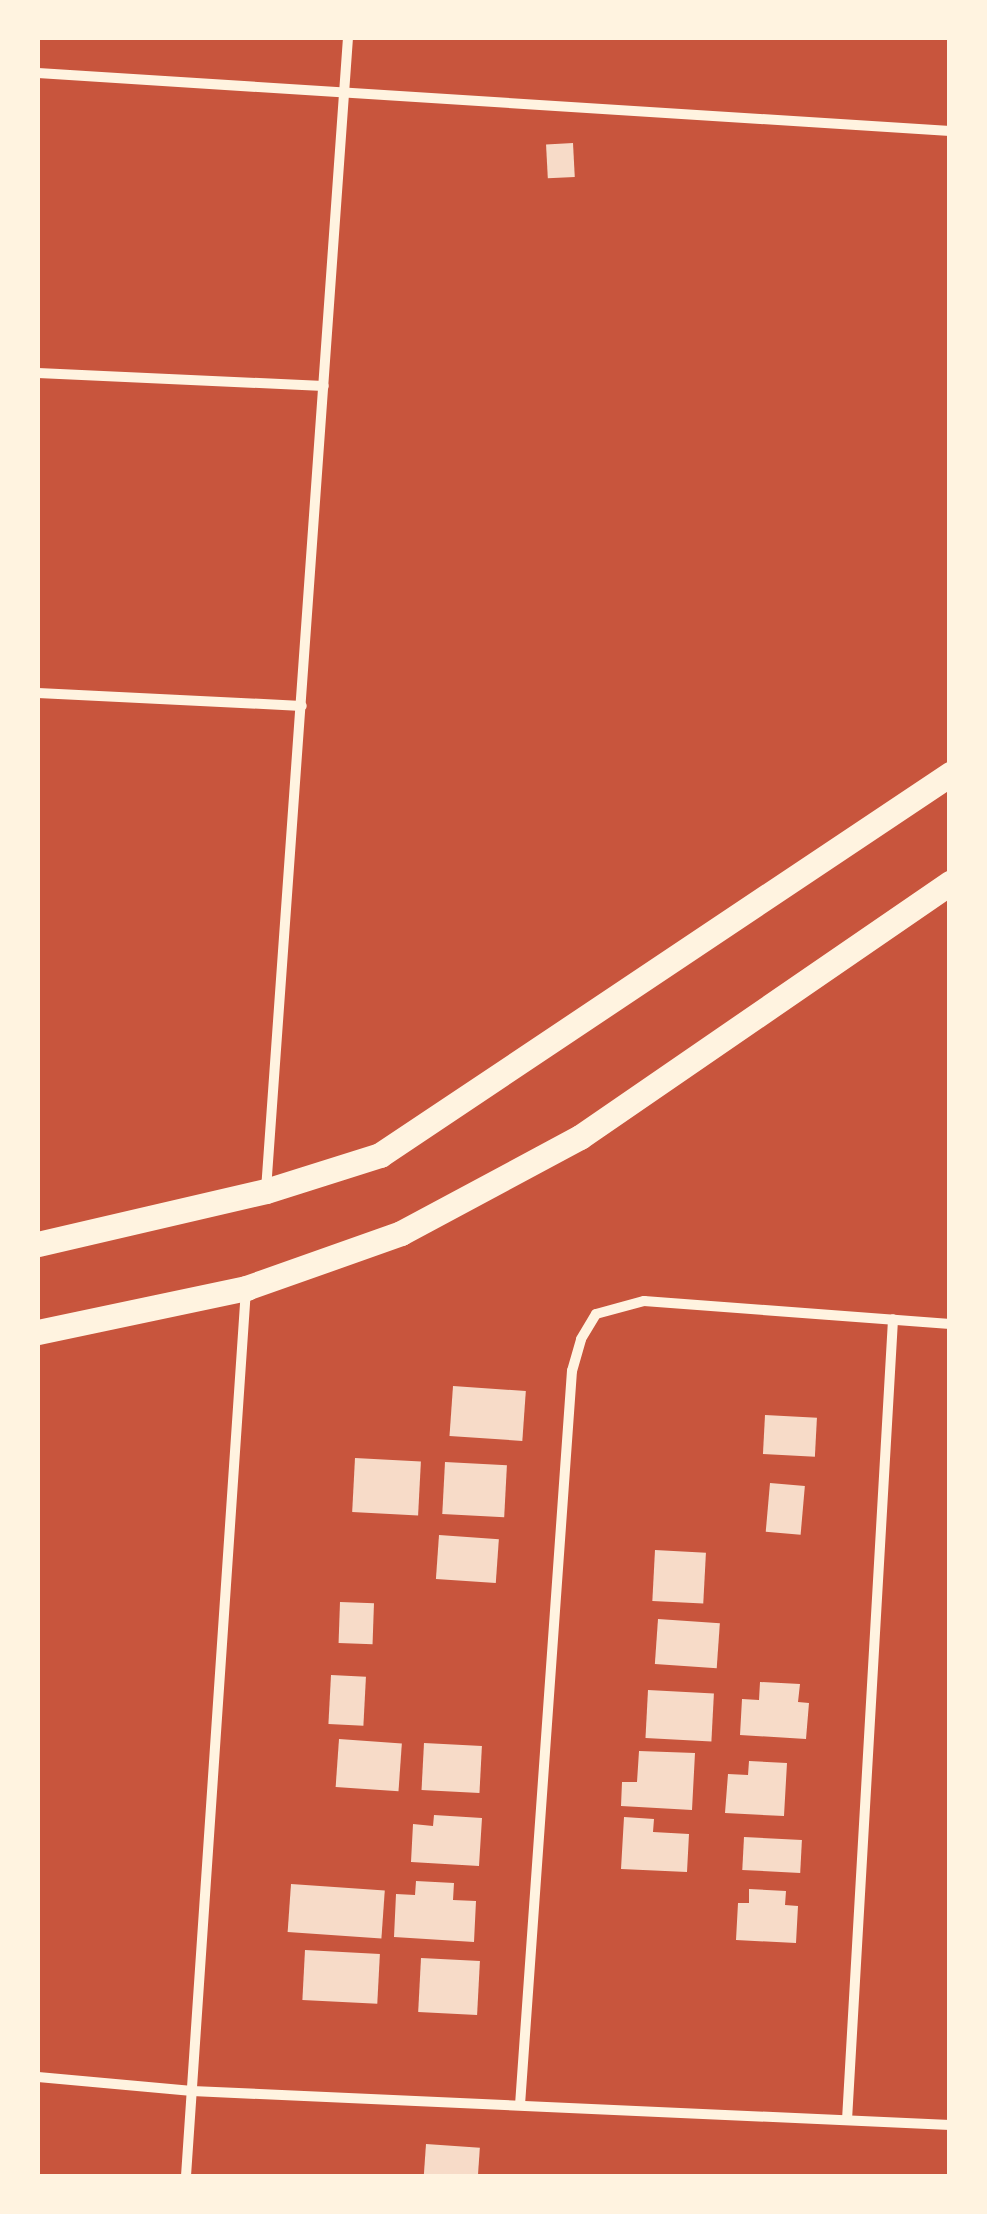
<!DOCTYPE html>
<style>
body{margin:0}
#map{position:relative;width:987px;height:2214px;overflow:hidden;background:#c8553d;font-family:Mulish,sans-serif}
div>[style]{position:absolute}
.building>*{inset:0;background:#f7dbc8;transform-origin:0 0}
.minor>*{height:10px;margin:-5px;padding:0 5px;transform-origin:5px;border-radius:5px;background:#fff3e0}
.primary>*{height:25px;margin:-12.5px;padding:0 12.5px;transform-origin:12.5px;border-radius:12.5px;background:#fff3e0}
span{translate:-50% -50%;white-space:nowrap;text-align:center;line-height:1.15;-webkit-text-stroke:8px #fff3e0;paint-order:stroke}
.frame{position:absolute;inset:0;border:40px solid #fff3e0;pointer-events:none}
</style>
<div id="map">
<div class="building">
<i style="left:573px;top:143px;width:34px;height:27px;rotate:87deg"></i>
<i style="left:453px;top:1386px;width:73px;height:50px;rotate:4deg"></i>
<i style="left:765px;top:1415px;width:52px;height:39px;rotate:3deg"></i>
<i style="left:355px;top:1458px;width:66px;height:54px;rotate:3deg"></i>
<i style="left:445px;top:1462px;width:62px;height:52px;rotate:3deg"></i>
<i style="left:770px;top:1483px;width:35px;height:49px;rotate:5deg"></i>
<i style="left:439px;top:1535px;width:60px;height:44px;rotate:4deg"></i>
<i style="left:655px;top:1550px;width:51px;height:51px;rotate:3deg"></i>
<i style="left:340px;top:1602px;width:34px;height:41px;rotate:2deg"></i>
<i style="left:658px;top:1619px;width:62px;height:45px;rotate:4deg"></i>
<i style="left:331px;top:1675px;width:35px;height:49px;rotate:3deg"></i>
<i style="clip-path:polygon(760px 1682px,800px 1684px,798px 1702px,809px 1703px,806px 1739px,740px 1735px,742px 1699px,759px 1700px)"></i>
<i style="left:648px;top:1690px;width:66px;height:48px;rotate:3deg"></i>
<i style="left:339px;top:1739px;width:63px;height:48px;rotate:4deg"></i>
<i style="left:424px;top:1743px;width:58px;height:47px;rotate:3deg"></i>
<i style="clip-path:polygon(639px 1751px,695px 1753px,692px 1810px,621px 1806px,622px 1782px,637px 1782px)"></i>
<i style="clip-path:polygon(749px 1761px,787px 1763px,784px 1816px,725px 1813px,728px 1774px,748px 1775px)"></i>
<i style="clip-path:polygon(434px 1815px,482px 1818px,479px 1866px,411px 1862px,413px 1824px,433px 1826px)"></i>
<i style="clip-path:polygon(624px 1817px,654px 1819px,653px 1832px,689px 1834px,687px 1872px,621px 1869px)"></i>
<i style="left:744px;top:1837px;width:58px;height:33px;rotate:3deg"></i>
<i style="clip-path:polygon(416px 1881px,454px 1883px,453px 1900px,476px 1901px,474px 1942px,394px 1937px,396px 1894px,415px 1895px)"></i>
<i style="left:291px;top:1884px;width:94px;height:48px;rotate:4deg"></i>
<i style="clip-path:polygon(749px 1889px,786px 1891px,785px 1905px,798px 1906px,796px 1943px,736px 1940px,738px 1903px,749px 1903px)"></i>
<i style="left:305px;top:1950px;width:75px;height:50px;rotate:3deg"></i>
<i style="left:421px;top:1958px;width:59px;height:54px;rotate:3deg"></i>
<i style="left:426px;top:2144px;width:54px;height:32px;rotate:4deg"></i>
</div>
<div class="minor">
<i style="left:38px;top:73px;width:914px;rotate:3.64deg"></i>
<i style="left:38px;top:373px;width:286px;rotate:2.6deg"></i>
<i style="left:38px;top:693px;width:264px;rotate:2.8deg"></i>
<i style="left:266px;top:1190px;width:1155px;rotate:-85.93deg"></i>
<i style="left:38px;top:2077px;width:155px;rotate:5.2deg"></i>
<i style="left:192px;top:2091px;width:759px;rotate:2.57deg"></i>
<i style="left:520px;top:2105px;width:736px;rotate:-85.95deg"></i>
<i style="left:572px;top:1371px;width:33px;rotate:-74deg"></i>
<i style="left:581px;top:1339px;width:29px;rotate:-59deg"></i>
<i style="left:596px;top:1314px;width:50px;rotate:-15.2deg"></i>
<i style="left:644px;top:1301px;width:307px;rotate:4.3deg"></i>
<i style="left:847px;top:2120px;width:802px;rotate:-86.71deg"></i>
<i style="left:186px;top:2176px;width:889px;rotate:-86.13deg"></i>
</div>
<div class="primary">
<i style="left:38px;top:1244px;width:234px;rotate:-13.1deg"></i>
<i style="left:266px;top:1191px;width:120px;rotate:-17.5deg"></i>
<i style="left:380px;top:1155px;width:686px;rotate:-33.76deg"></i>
<i style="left:38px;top:1332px;width:213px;rotate:-11.9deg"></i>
<i style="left:246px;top:1288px;width:164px;rotate:-19.5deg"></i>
<i style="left:401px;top:1233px;width:203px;rotate:-28.2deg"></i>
<i style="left:580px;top:1137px;width:449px;rotate:-34.5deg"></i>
</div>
<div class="frame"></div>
</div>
